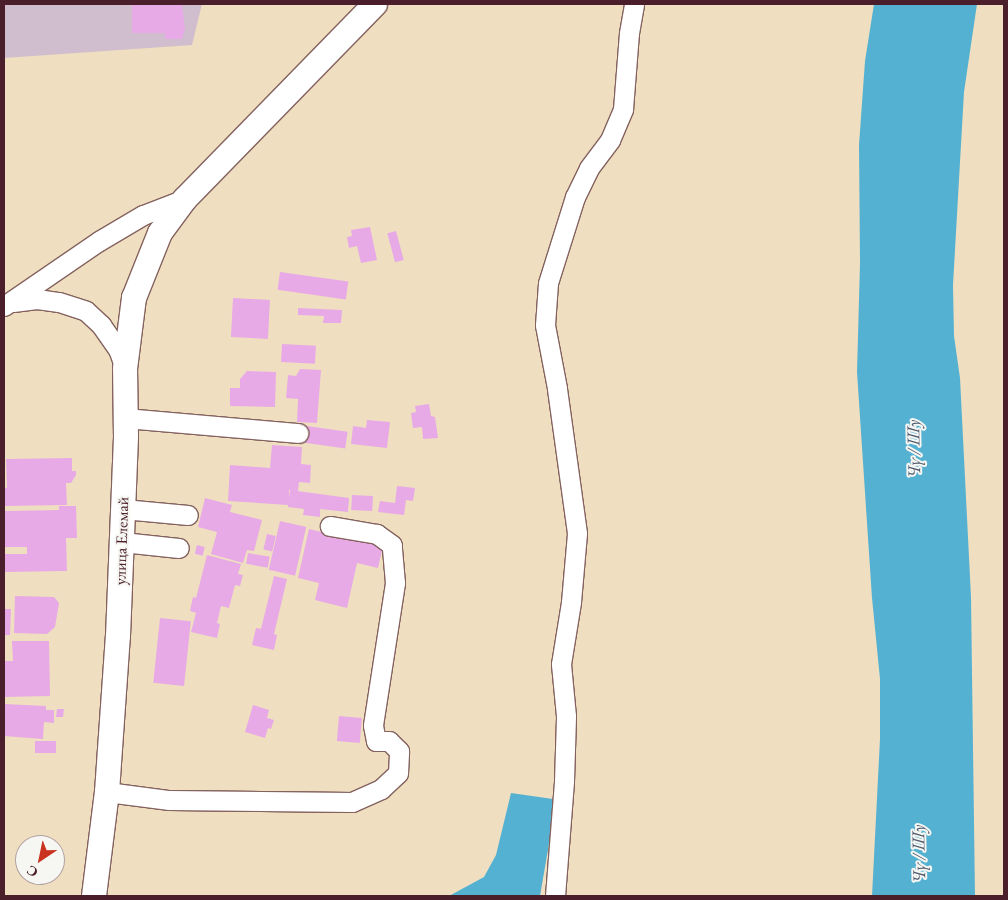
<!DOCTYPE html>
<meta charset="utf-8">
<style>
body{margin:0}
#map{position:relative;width:1008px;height:900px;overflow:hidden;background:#efdfc0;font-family:"EB Garamond",serif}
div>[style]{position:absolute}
.industrial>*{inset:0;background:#d0bdce}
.water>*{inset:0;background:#54b1d2}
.building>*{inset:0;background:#e7aae6;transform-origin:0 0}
.roads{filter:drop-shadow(1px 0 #84625f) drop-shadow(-1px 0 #84625f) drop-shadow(0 1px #84625f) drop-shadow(0 -1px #84625f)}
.minor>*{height:19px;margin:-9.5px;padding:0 9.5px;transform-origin:9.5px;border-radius:9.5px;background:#fff}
.tertiary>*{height:24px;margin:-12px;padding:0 12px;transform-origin:12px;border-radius:12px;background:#fff}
span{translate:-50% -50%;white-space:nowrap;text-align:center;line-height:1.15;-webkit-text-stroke:4px #f6f6f2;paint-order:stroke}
.street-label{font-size:16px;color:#4a1f2b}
.water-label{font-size:18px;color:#4e596e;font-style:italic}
.frame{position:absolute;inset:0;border:5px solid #4a1f2b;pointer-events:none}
.north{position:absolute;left:15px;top:835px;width:50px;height:50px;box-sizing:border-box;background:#f6f6f2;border:1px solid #b1a0a2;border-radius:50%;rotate:214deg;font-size:14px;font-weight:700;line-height:20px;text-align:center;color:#4a1f2b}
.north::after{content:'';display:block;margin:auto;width:18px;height:22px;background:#c8321e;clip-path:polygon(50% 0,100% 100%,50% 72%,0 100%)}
</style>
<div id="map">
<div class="industrial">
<i style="clip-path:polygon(4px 4px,202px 4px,192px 45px,4px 58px)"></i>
</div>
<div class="water">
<i style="clip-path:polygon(874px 4px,977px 4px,964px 92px,953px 285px,954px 336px,960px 378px,971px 597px,975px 896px,872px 896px,880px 739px,880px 679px,872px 598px,857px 372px,860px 263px,859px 145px,865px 61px)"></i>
<i style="clip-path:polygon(511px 793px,553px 799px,555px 809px,540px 896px,449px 896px,484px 877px,496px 855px)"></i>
</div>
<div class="building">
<i style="clip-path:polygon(132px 4px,182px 4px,185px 29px,182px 39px,165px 39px,165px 33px,132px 33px)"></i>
<i style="clip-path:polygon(370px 227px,377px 260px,361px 263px,357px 246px,349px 248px,347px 237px,352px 236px,351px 230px)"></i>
<i style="left:396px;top:231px;width:30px;height:9px;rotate:75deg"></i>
<i style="left:280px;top:272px;width:69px;height:18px;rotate:8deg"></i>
<i style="left:233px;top:298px;width:37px;height:39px;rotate:3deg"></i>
<i style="clip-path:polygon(298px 308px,342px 310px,341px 323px,323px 323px,324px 316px,298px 315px)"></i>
<i style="left:282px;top:344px;width:34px;height:18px;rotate:3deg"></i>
<i style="clip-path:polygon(300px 369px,321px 370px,317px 423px,297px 422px,298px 399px,286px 398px,288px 375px,296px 376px)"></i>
<i style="clip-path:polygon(247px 371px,276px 372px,275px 407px,230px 406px,230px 388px,240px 388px,240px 379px)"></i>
<i style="clip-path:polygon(429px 404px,431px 416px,435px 417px,438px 438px,423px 439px,422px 427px,413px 428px,411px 413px,416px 412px,415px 406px)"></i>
<i style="clip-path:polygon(367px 420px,390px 422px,387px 448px,351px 444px,353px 426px,366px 428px)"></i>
<i style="left:307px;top:426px;width:41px;height:17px;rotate:8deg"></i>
<i style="clip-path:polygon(272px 445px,302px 447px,301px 464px,311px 465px,310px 483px,299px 482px,298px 491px,289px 490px,289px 498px,290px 490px,349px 498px,348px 512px,320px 509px,320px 517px,303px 515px,304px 509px,288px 507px,288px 505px,228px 501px,230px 465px,270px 468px)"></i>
<i style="clip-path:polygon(72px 458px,72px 471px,76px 471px,76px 475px,71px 483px,66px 483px,67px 505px,4px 506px,4px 488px,7px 488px,6px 459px)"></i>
<i style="clip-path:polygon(397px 486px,415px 488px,413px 501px,406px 500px,404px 515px,378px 512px,380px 501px,395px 503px)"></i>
<i style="left:352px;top:495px;width:21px;height:15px;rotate:3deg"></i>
<i style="clip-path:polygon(205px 498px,232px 505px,230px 512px,262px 520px,254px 551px,247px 550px,243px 563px,211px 554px,217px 532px,198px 527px)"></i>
<i style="clip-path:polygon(59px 506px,76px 506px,77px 538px,66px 538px,67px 571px,4px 572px,4px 554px,27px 554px,27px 547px,4px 547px,4px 511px,59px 510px)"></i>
<i style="left:280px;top:521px;width:27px;height:50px;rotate:13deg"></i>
<i style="clip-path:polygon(309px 529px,383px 546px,378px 568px,357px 563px,347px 608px,315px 600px,319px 583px,298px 578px)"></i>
<i style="left:267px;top:534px;width:9px;height:16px;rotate:13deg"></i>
<i style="left:197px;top:545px;width:8px;height:9px;rotate:14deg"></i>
<i style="left:248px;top:553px;width:22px;height:11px;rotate:10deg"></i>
<i style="clip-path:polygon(207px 555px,241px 564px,238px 574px,243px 575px,240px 586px,235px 585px,229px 608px,221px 606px,217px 623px,220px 624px,217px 638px,191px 632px,196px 613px,190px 611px,193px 597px,196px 598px)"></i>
<i style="clip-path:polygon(274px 576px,287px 579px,274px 634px,277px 635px,274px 650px,252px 645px,256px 628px,261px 629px)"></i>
<i style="clip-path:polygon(15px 596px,54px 597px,59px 603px,55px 627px,47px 634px,14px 633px)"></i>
<i style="clip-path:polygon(4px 609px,11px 609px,10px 635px,4px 635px)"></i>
<i style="left:160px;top:618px;width:31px;height:65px;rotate:6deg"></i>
<i style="clip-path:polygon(12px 641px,49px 641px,50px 696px,4px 697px,4px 661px,13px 661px)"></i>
<i style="clip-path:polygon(4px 704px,46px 706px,46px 710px,54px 710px,54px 723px,44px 722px,43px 739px,4px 736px)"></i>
<i style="clip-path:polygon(253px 705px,269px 710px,267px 718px,274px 720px,271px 729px,268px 728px,265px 738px,245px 732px)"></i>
<i style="clip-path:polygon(57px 709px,64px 709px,63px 717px,56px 717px)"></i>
<i style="left:339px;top:716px;width:23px;height:25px;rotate:5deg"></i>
<i style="left:35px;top:741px;width:21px;height:12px"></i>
</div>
<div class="roads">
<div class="minor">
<i style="left:13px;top:302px;width:24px;rotate:-7deg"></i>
<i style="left:37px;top:299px;width:22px;rotate:8deg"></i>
<i style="left:59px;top:302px;width:28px;rotate:18deg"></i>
<i style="left:86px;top:311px;width:21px;rotate:43deg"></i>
<i style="left:101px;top:325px;width:29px;rotate:55deg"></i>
<i style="left:118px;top:349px;width:20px;rotate:70deg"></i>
<i style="left:4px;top:306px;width:115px;rotate:-34.4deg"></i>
<i style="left:99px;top:241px;width:51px;rotate:-30.6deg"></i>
<i style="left:143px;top:215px;width:45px;rotate:-20.9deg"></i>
<i style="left:126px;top:418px;width:173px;rotate:5deg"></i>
<i style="left:123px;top:509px;width:65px;rotate:5.3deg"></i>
<i style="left:122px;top:542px;width:57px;rotate:6deg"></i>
<i style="left:107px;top:792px;width:63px;rotate:7.4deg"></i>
<i style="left:169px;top:800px;width:183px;rotate:0.6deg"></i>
<i style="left:352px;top:802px;width:32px;rotate:-24deg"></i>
<i style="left:381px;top:789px;width:23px;rotate:-43deg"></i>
<i style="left:398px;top:773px;width:22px;rotate:-87deg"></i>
<i style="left:399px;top:751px;width:14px;rotate:-135deg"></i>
<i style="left:389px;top:741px;width:13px;rotate:180deg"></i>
<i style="left:376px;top:741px;width:16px;rotate:-101deg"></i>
<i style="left:373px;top:725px;width:144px;rotate:-81.2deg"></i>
<i style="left:395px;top:583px;width:38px;rotate:-95deg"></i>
<i style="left:392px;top:545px;width:19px;rotate:-144deg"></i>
<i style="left:377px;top:534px;width:48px;rotate:-170.3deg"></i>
<i style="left:555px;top:896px;width:115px;rotate:-85.5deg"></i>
<i style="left:564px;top:781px;width:65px;rotate:-88.2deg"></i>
<i style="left:566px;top:716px;width:52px;rotate:-95.5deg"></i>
<i style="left:561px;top:664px;width:63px;rotate:-80.8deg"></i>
<i style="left:571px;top:602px;width:69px;rotate:-85deg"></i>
<i style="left:577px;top:533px;width:146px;rotate:-97.9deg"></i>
<i style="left:557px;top:388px;width:64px;rotate:-100.8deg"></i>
<i style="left:545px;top:325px;width:42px;rotate:-85.9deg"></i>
<i style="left:548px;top:283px;width:90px;rotate:-72.6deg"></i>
<i style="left:575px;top:197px;width:32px;rotate:-64deg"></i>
<i style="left:589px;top:168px;width:35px;rotate:-53deg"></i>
<i style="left:610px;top:140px;width:34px;rotate:-67deg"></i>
<i style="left:623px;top:109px;width:76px;rotate:-85.5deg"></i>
<i style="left:629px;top:33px;width:29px;rotate:-80deg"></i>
</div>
<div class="tertiary">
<i style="left:94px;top:896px;width:105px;rotate:-82.9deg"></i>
<i style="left:107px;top:792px;width:156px;rotate:-86deg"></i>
<i style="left:118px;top:636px;width:199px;rotate:-87.7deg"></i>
<i style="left:126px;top:437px;width:68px;rotate:-90.8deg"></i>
<i style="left:125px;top:369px;width:72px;rotate:-82.8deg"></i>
<i style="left:134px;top:298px;width:70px;rotate:-68.2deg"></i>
<i style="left:160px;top:233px;width:42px;rotate:-53.7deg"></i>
<i style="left:185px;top:199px;width:272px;rotate:-45.7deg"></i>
</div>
</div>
<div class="street-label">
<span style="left:122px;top:541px;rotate:-88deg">улица Елемай</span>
</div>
<div class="water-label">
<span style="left:914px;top:449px;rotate:-91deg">Чү / Шу</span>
<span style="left:919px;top:854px;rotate:-91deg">Чү / Шу</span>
</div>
<div class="frame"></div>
<div class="north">С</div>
</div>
